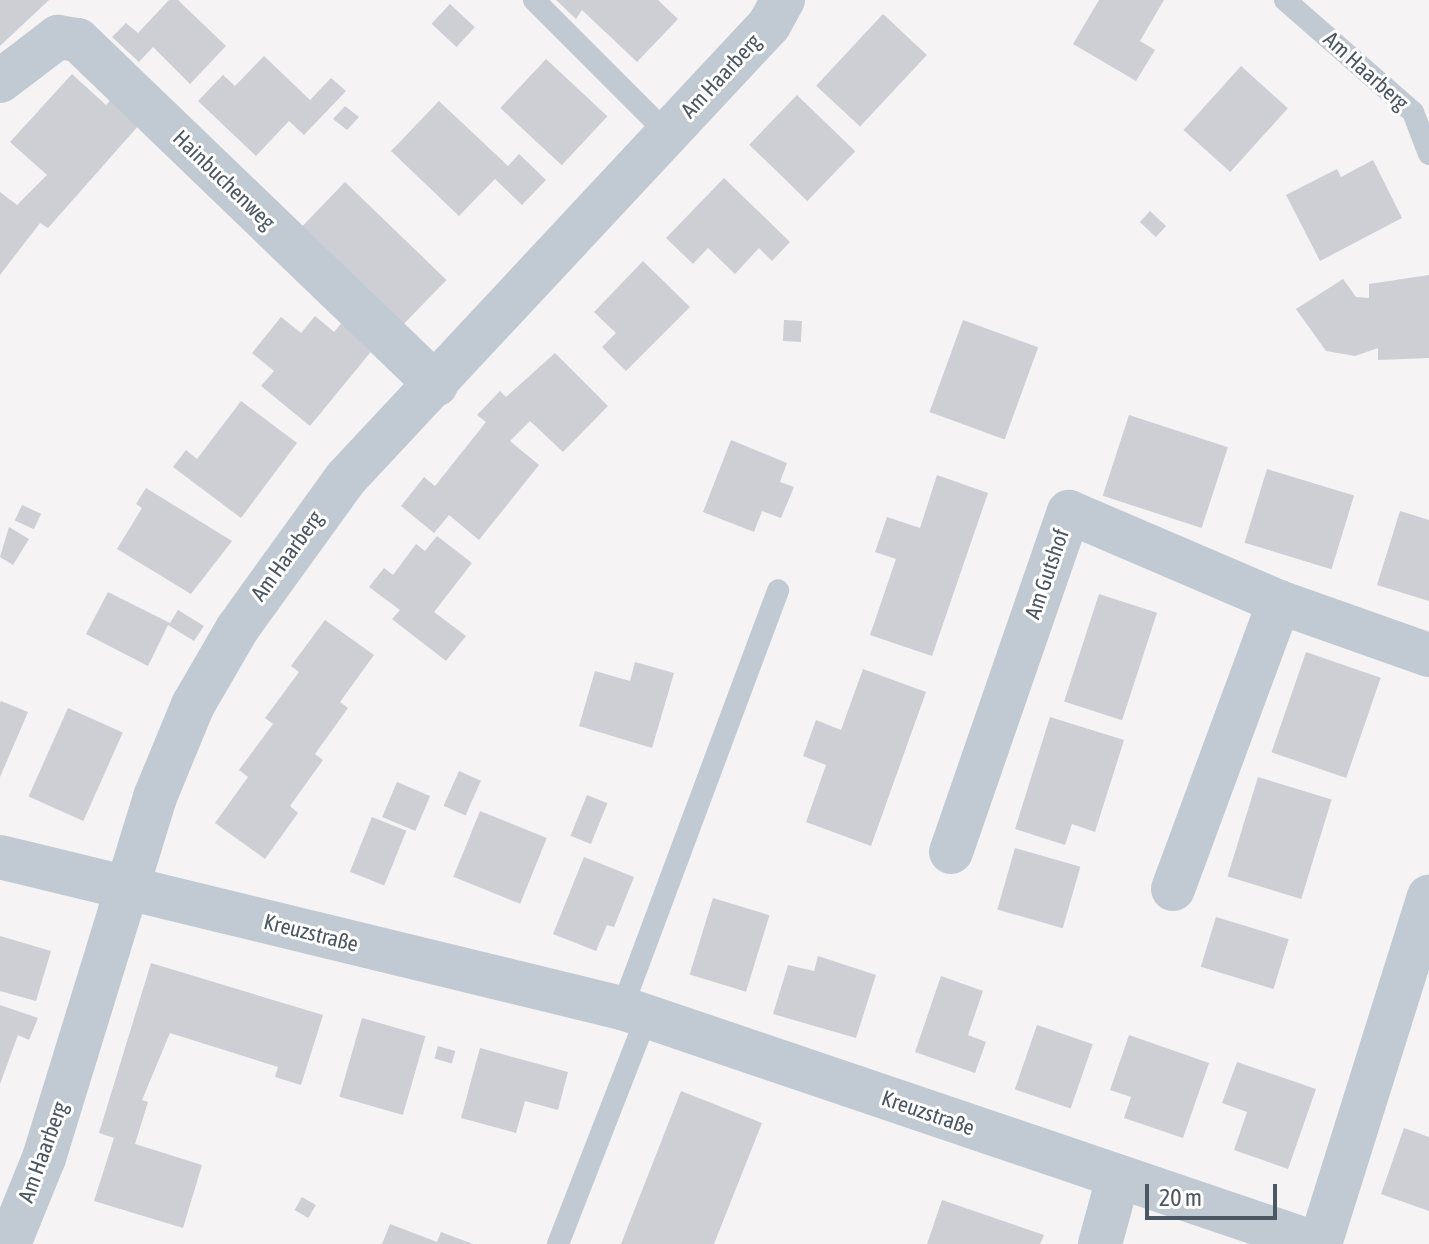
<!DOCTYPE html>
<meta charset="utf-8">
<style>
body{margin:0}
#map{position:relative;width:1429px;height:1244px;overflow:hidden;background:#f5f3f3;font-family:"Asap Condensed",sans-serif}
div>[style]{position:absolute}
.building>*{inset:0;background:#cdcfd5;transform-origin:0 0}
.service>*{height:22px;margin:-11px;padding:0 11px;transform-origin:11px;border-radius:11px;background:#c1cad2}
.minor>*{height:44px;margin:-22px;padding:0 22px;transform-origin:22px;border-radius:22px;background:#c1cad2}
span{translate:-50% -50%;white-space:nowrap;text-align:center;line-height:1.15;-webkit-text-stroke:6px #fff;paint-order:stroke}
.street-label{font-size:22px;color:#4a5661}
.scale{position:absolute;left:1145px;top:1184px;width:132px;height:36px;box-sizing:border-box;border:4px solid #4a5661;border-top:0;padding-left:10px;font-size:24px;line-height:28px;white-space:nowrap;color:#4a5661;-webkit-text-stroke:6px #fff;paint-order:stroke}
</style>
<div id="map">
<div class="building">
<i style="clip-path:polygon(0 0,49px 0,0 46px)"></i>
<i style="clip-path:polygon(169px 0,178px 0,226px 46px,190px 84px,153px 47px,139px 62px,112px 37px,126px 23px,138px 33px)"></i>
<i style="clip-path:polygon(556px 0,658px 0,678px 19px,637px 62px,582px 10px,576px 19px)"></i>
<i style="clip-path:polygon(1099px 0,1164px 0,1140px 41px,1155px 50px,1136px 81px,1073px 44px)"></i>
<i style="left:450px;top:4px;width:34px;height:27px;rotate:43deg"></i>
<i style="left:883px;top:14px;width:60px;height:98px;rotate:43deg"></i>
<i style="clip-path:polygon(264px 56px,310px 100px,331px 78px,346px 91px,304px 135px,289px 121px,256px 156px,198px 101px,223px 75px,235px 86px)"></i>
<i style="left:546px;top:59px;width:84px;height:67px;rotate:43deg"></i>
<i style="left:1241px;top:66px;width:63px;height:86px;rotate:42deg"></i>
<i style="clip-path:polygon(72px 74px,106px 105px,119px 91px,147px 116px,48px 228px,40px 223px,0 275px,0 192px,17px 205px,47px 175px,10px 142px)"></i>
<i style="left:797px;top:95px;width:81px;height:69px;rotate:44deg"></i>
<i style="clip-path:polygon(439px 101px,508px 166px,519px 154px,546px 180px,522px 205px,495px 179px,459px 216px,391px 151px)"></i>
<i style="clip-path:polygon(345px 106px,359px 117px,347px 130px,333px 119px)"></i>
<i style="clip-path:polygon(1373px 160px,1402px 218px,1320px 261px,1286px 195px,1337px 169px,1341px 177px)"></i>
<i style="clip-path:polygon(724px 178px,790px 242px,772px 261px,759px 248px,735px 274px,708px 248px,693px 264px,666px 238px)"></i>
<i style="left:345px;top:182px;width:141px;height:69px;rotate:44deg"></i>
<i style="left:1150px;top:211px;width:22px;height:15px;rotate:43deg"></i>
<i style="clip-path:polygon(643px 261px,690px 307px,626px 371px,602px 347px,616px 333px,594px 312px)"></i>
<i style="clip-path:polygon(1429px 275px,1429px 358px,1378px 360px,1378px 348px,1355px 356px,1326px 351px,1296px 309px,1343px 279px,1356px 297px,1369px 298px,1369px 284px)"></i>
<i style="clip-path:polygon(349px 314px,379px 342px,310px 426px,261px 386px,274px 371px,252px 353px,281px 317px,301px 333px,315px 316px,334px 332px)"></i>
<i style="left:784px;top:320px;width:18px;height:21px;rotate:3deg"></i>
<i style="left:963px;top:320px;width:80px;height:98px;rotate:20deg"></i>
<i style="clip-path:polygon(555px 353px,608px 406px,563px 452px,530px 421px,510px 441px,539px 465px,479px 540px,449px 515px,434px 533px,401px 506px,424px 477px,435px 486px,486px 422px,477px 415px,500px 391px,506px 397px)"></i>
<i style="clip-path:polygon(241px 401px,297px 443px,241px 518px,173px 467px,186px 450px,197px 459px)"></i>
<i style="left:1129px;top:415px;width:104px;height:85px;rotate:18deg"></i>
<i style="clip-path:polygon(731px 440px,787px 463px,780px 482px,794px 487px,781px 518px,762px 511px,754px 532px,703px 512px)"></i>
<i style="left:1267px;top:469px;width:91px;height:77px;rotate:17deg"></i>
<i style="clip-path:polygon(937px 475px,988px 493px,932px 656px,870px 635px,896px 559px,875px 552px,887px 517px,920px 528px)"></i>
<i style="clip-path:polygon(146px 488px,232px 541px,191px 594px,117px 549px,142px 508px,136px 504px)"></i>
<i style="left:22px;top:505px;width:21px;height:17px;rotate:25deg"></i>
<i style="clip-path:polygon(1400px 511px,1429px 520px,1429px 601px,1377px 585px)"></i>
<i style="clip-path:polygon(9px 527px,29px 539px,13px 565px,0 557px)"></i>
<i style="clip-path:polygon(437px 536px,472px 563px,434px 612px,466px 636px,446px 661px,392px 619px,400px 610px,369px 587px,384px 568px,393px 575px,416px 544px,425px 551px)"></i>
<i style="clip-path:polygon(108px 592px,170px 623px,178px 610px,204px 626px,194px 641px,168px 625px,148px 666px,86px 634px)"></i>
<i style="left:1099px;top:594px;width:61px;height:113px;rotate:18deg"></i>
<i style="clip-path:polygon(325px 620px,374px 655px,340px 702px,348px 708px,315px 754px,323px 760px,290px 806px,298px 813px,265px 859px,215px 823px,248px 777px,239px 770px,273px 724px,265px 718px,299px 672px,291px 666px)"></i>
<i style="left:1306px;top:652px;width:79px;height:106px;rotate:19deg"></i>
<i style="clip-path:polygon(635px 662px,674px 673px,652px 748px,579px 726px,595px 671px,630px 681px)"></i>
<i style="clip-path:polygon(863px 669px,926px 692px,871px 846px,806px 822px,826px 765px,803px 756px,816px 720px,841px 730px)"></i>
<i style="clip-path:polygon(1px 701px,28px 712px,0 777px,0 703px)"></i>
<i style="left:68px;top:708px;width:60px;height:97px;rotate:24deg"></i>
<i style="clip-path:polygon(1050px 717px,1124px 740px,1095px 832px,1072px 824px,1065px 845px,1015px 829px)"></i>
<i style="left:459px;top:771px;width:24px;height:38px;rotate:24deg"></i>
<i style="left:1258px;top:777px;width:77px;height:104px;rotate:17deg"></i>
<i style="left:397px;top:782px;width:36px;height:38px;rotate:23deg"></i>
<i style="left:587px;top:795px;width:22px;height:44px;rotate:22deg"></i>
<i style="left:480px;top:811px;width:72px;height:71px;rotate:22deg"></i>
<i style="left:372px;top:817px;width:37px;height:59px;rotate:22deg"></i>
<i style="left:1015px;top:848px;width:68px;height:64px;rotate:16deg"></i>
<i style="clip-path:polygon(584px 857px,634px 877px,614px 927px,607px 925px,596px 951px,553px 934px)"></i>
<i style="left:713px;top:898px;width:59px;height:80px;rotate:17deg"></i>
<i style="left:1216px;top:917px;width:76px;height:52px;rotate:17deg"></i>
<i style="clip-path:polygon(0 936px,51px 951px,36px 1001px,0 991px)"></i>
<i style="clip-path:polygon(818px 956px,876px 975px,856px 1038px,773px 1014px,788px 965px,814px 971px)"></i>
<i style="clip-path:polygon(151px 963px,323px 1015px,301px 1085px,275px 1077px,278px 1067px,170px 1033px,142px 1100px,148px 1102px,135px 1144px,202px 1165px,183px 1228px,94px 1201px,114px 1138px,99px 1133px)"></i>
<i style="clip-path:polygon(941px 976px,983px 991px,968px 1035px,986px 1042px,975px 1073px,915px 1052px)"></i>
<i style="clip-path:polygon(0 1005px,38px 1018px,29px 1040px,18px 1035px,0 1084px)"></i>
<i style="left:362px;top:1018px;width:66px;height:82px;rotate:16deg"></i>
<i style="left:1037px;top:1025px;width:59px;height:68px;rotate:19deg"></i>
<i style="clip-path:polygon(1129px 1035px,1209px 1063px,1183px 1138px,1124px 1118px,1131px 1097px,1110px 1090px)"></i>
<i style="left:438px;top:1046px;width:18px;height:13px;rotate:16deg"></i>
<i style="clip-path:polygon(480px 1048px,568px 1072px,558px 1110px,525px 1101px,516px 1133px,461px 1118px)"></i>
<i style="clip-path:polygon(1237px 1062px,1316px 1089px,1288px 1169px,1234px 1150px,1247px 1112px,1222px 1103px)"></i>
<i style="clip-path:polygon(681px 1091px,762px 1123px,714px 1244px,621px 1244px)"></i>
<i style="clip-path:polygon(1404px 1128px,1429px 1137px,1429px 1211px,1381px 1194px)"></i>
<i style="left:302px;top:1197px;width:16px;height:15px;rotate:30deg"></i>
<i style="clip-path:polygon(942px 1200px,1044px 1235px,1040px 1244px,927px 1244px)"></i>
<i style="clip-path:polygon(390px 1224px,437px 1242px,441px 1232px,473px 1244px,382px 1244px)"></i>
</div>
<div class="service">
<i style="left:534px;top:0;width:188px;rotate:45deg"></i>
<i style="left:1285px;top:0;width:170px;rotate:41.2deg"></i>
<i style="left:1413px;top:112px;width:45px;rotate:69.1deg"></i>
<i style="left:622px;top:1008px;width:446px;rotate:-69.5deg"></i>
<i style="left:558px;top:1244px;width:245px;rotate:-68.7deg"></i>
</div>
<div class="minor">
<i style="left:0;top:81px;width:73px;rotate:-37.2deg"></i>
<i style="left:58px;top:37px;width:20px;rotate:9deg"></i>
<i style="left:78px;top:40px;width:497px;rotate:43.9deg"></i>
<i style="left:951px;top:852px;width:360px;rotate:-70.9deg"></i>
<i style="left:1069px;top:512px;width:228px;rotate:23.2deg"></i>
<i style="left:1279px;top:602px;width:159px;rotate:19.5deg"></i>
<i style="left:0;top:857px;width:640px;rotate:13.65deg"></i>
<i style="left:622px;top:1008px;width:735px;rotate:18.73deg"></i>
<i style="left:1173px;top:889px;width:306px;rotate:-69.7deg"></i>
<i style="left:9px;top:1244px;width:93px;rotate:-67.9deg"></i>
<i style="left:44px;top:1158px;width:378px;rotate:-72.9deg"></i>
<i style="left:155px;top:797px;width:100px;rotate:-67.6deg"></i>
<i style="left:193px;top:705px;width:88px;rotate:-59.9deg"></i>
<i style="left:237px;top:629px;width:186px;rotate:-54.2deg"></i>
<i style="left:346px;top:478px;width:620px;rotate:-46.96deg"></i>
<i style="left:769px;top:25px;width:29px;rotate:-61deg"></i>
<i style="left:1100px;top:1244px;width:68px;rotate:-74.7deg"></i>
<i style="left:1320px;top:1244px;width:364px;rotate:-72.6deg"></i>
</div>
<div class="street-label">
<span style="left:1366px;top:71px;rotate:42deg">Am Haarberg</span>
<span style="left:721px;top:76px;rotate:-47deg">Am Haarberg</span>
<span style="left:224px;top:180px;rotate:44deg">Hainbuchenweg</span>
<span style="left:287px;top:556px;rotate:-54deg">Am Haarberg</span>
<span style="left:1047px;top:574px;rotate:-71deg">Am Gutshof</span>
<span style="left:311px;top:933px;rotate:14deg">Kreuzstraße</span>
<span style="left:928px;top:1113px;rotate:19deg">Kreuzstraße</span>
<span style="left:43px;top:1152px;rotate:-70deg">Am Haarberg</span>
</div>
<div class="scale">20 m</div>
</div>
